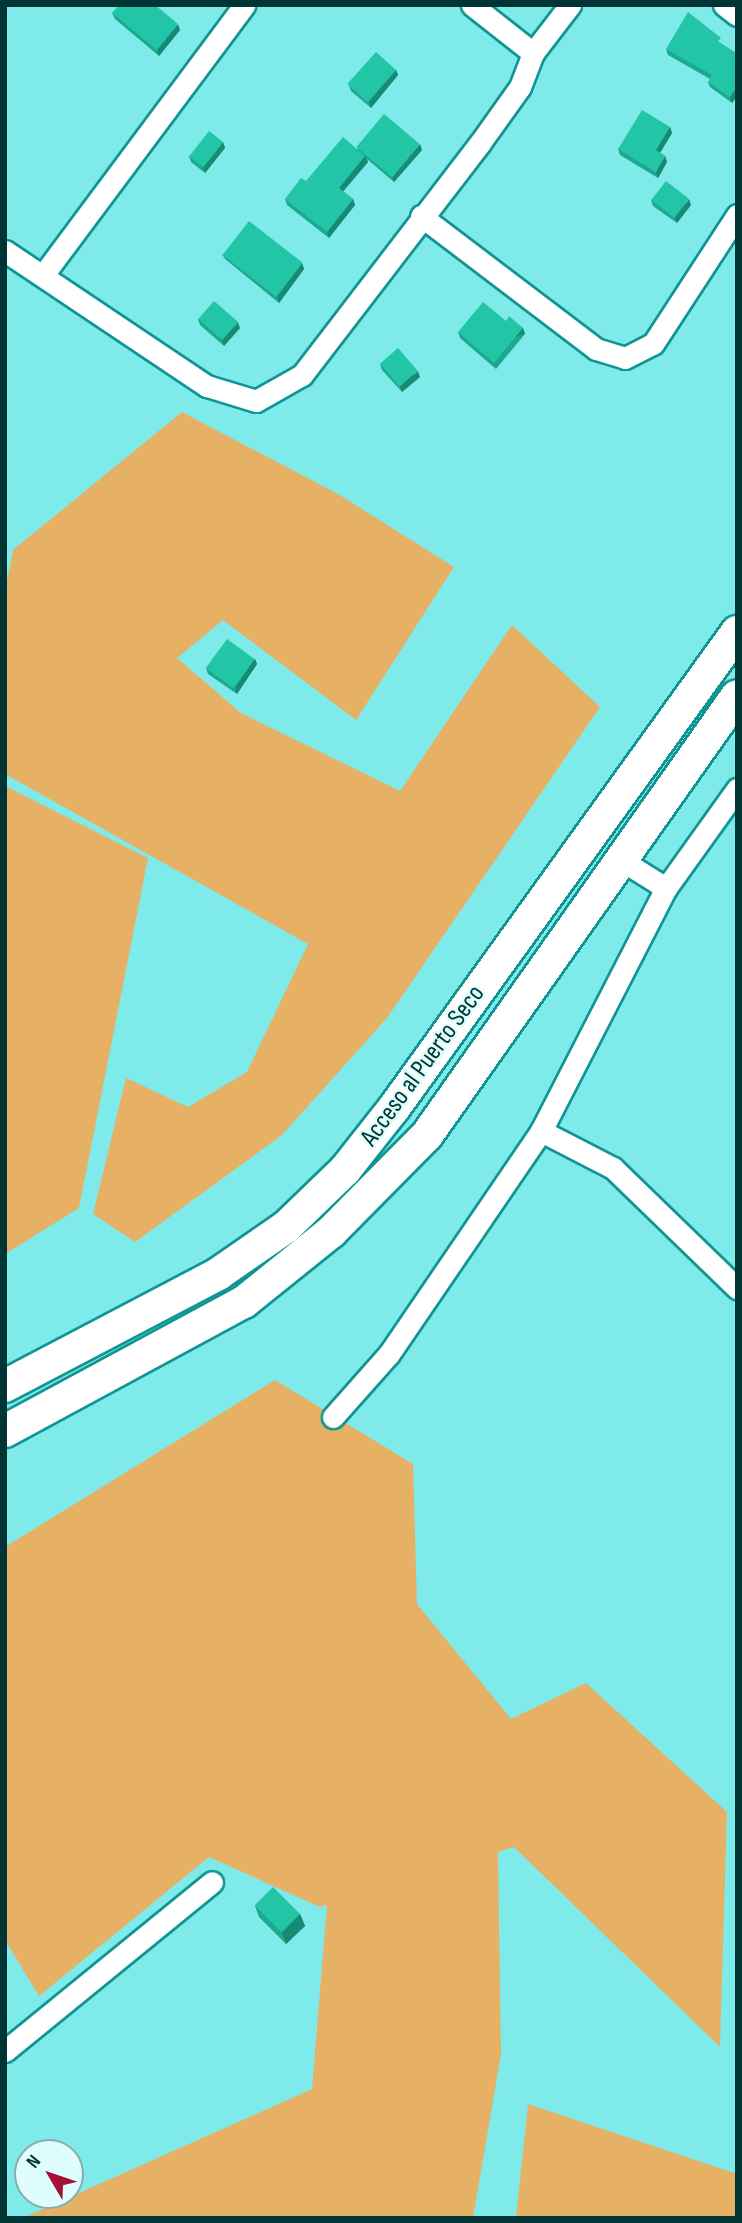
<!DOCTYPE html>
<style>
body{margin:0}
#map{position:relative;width:742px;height:2223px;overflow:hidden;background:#7eebea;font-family:"Sofia Sans Condensed",sans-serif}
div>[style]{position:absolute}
.green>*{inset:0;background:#e6b164}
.roads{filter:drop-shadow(2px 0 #109494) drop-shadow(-2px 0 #109494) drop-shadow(0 2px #109494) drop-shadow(0 -2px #109494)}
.minor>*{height:21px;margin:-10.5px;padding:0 10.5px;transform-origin:10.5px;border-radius:10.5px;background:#fff}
.secondary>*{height:32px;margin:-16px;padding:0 16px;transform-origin:16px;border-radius:16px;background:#fff}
.wall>*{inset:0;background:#1da98f}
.shaded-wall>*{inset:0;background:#188a74;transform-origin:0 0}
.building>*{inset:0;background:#22c5a6;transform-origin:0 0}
span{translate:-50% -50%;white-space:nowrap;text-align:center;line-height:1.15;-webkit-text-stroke:5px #e0fdfd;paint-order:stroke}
.street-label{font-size:26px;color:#013535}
.frame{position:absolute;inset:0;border:7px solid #013535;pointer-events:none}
.north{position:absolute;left:14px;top:2139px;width:70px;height:70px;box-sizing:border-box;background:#e0fdfd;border:2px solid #87adad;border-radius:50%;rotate:309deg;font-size:19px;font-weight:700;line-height:28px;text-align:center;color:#013535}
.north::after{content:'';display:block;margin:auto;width:24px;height:32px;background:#a70e38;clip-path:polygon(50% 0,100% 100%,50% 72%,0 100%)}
</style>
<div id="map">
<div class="green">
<i style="clip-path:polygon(182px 412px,338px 494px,454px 567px,356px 720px,223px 620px,177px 658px,241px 713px,400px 791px,512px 625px,600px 707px,387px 1018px,282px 1135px,135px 1242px,93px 1214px,126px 1078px,188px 1107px,247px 1072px,308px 944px,5px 774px,5px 592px,13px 550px)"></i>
<i style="clip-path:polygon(5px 786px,148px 858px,79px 1208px,5px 1254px)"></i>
<i style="clip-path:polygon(275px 1380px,413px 1464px,417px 1604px,511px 1719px,586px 1683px,727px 1812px,720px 2047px,514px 1847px,498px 1852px,501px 2054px,473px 2218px,23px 2218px,312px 2089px,327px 1905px,320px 1907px,209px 1857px,39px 1996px,5px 1940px,5px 1547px)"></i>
<i style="clip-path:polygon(528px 2104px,737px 2174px,737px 2218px,516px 2218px)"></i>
</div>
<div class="roads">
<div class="minor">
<i style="left:472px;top:5px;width:78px;rotate:38.2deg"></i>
<i style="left:724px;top:5px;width:16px;rotate:38deg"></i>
<i style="left:421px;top:216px;width:220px;rotate:37.2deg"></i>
<i style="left:596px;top:349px;width:30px;rotate:17deg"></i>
<i style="left:625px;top:358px;width:31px;rotate:-27deg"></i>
<i style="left:653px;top:344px;width:154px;rotate:-56.9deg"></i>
<i style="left:5px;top:251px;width:243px;rotate:33.8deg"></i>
<i style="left:207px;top:386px;width:51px;rotate:17deg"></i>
<i style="left:256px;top:401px;width:53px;rotate:-29.5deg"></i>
<i style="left:302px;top:375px;width:292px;rotate:-52.5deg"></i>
<i style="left:480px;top:143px;width:69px;rotate:-54.5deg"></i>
<i style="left:520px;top:87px;width:36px;rotate:-69deg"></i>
<i style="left:533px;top:53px;width:61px;rotate:-52.4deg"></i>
<i style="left:43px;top:275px;width:337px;rotate:-53.3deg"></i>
<i style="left:621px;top:860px;width:53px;rotate:31.9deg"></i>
<i style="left:541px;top:1131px;width:81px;rotate:27.2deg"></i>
<i style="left:613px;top:1168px;width:173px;rotate:44.1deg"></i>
<i style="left:333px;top:1417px;width:84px;rotate:-48.4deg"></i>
<i style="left:389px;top:1354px;width:270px;rotate:-55.7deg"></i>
<i style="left:541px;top:1131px;width:273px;rotate:-62.8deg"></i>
<i style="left:666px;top:888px;width:122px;rotate:-54.4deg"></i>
<i style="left:5px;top:2051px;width:267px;rotate:-39.2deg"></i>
</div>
<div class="secondary">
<i style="left:5px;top:1386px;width:241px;rotate:-27.7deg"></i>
<i style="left:218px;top:1274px;width:83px;rotate:-34.7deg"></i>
<i style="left:286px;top:1227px;width:82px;rotate:-44deg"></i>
<i style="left:345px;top:1170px;width:79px;rotate:-51.7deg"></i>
<i style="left:394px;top:1108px;width:587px;rotate:-54.22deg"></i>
<i style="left:5px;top:1431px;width:272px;rotate:-28.4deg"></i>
<i style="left:244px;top:1302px;width:112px;rotate:-38.8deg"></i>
<i style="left:331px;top:1232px;width:136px;rotate:-45.3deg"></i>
<i style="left:427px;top:1135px;width:537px;rotate:-54.77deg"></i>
</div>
</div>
<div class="wall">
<i style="clip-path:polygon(112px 13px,180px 30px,159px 56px,115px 19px)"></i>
<i style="clip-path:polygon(722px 44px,737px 54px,737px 96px,732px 103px,710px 87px,708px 82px,710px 79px,668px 55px,666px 49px)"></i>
<i style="clip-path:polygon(396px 70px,398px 75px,371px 108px,351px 91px,349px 85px)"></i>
<i style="clip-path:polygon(670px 127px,672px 133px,660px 153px,665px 156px,667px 162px,658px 178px,620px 155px,618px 149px)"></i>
<i style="clip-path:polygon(223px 142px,225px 148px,205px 173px,191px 162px,189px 156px)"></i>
<i style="clip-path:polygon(357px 147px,422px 150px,394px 182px,367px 159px,368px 162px,343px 191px,353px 199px,355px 205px,329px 238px,287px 205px,285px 199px,306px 181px,358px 149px)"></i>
<i style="clip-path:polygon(651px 200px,691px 205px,677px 223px,653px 206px)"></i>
<i style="clip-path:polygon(222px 254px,302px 263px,304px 269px,279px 303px,225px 259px)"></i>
<i style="clip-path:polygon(198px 319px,240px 328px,224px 346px,200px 325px)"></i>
<i style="clip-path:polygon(506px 321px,523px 328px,525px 334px,496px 369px,460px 338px,458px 332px)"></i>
<i style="clip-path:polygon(380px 364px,420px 377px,402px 392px,382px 370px)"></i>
<i style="clip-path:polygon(255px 659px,257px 664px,237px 694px,208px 674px,206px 668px)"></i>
<i style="clip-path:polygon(255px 1906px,300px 1914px,305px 1926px,286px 1944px,259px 1917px)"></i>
</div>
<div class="shaded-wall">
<i style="clip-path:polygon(178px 24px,180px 30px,159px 56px,157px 50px)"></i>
<i style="clip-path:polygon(396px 70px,398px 75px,371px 108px,369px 102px)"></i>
<i style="clip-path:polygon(737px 87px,737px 96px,732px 103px,730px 97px)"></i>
<i style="clip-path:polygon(670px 127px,672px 133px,658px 156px,656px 150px)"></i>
<i style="clip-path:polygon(223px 142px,225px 148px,205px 173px,203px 167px)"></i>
<i style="clip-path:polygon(420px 144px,422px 150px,394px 182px,392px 177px)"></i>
<i style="clip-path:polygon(365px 156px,368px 162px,341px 194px,339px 188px)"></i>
<i style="clip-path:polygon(665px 156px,667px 162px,658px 178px,656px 172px)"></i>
<i style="clip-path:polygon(353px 199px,355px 205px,329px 238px,327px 232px)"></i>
<i style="clip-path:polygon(689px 199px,691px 205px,677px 223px,675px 218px)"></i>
<i style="clip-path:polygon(302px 263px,304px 269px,279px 303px,277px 297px)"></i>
<i style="clip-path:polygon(238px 322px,240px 328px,224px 346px,222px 340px)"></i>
<i style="left:523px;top:328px;width:6px;height:45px;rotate:72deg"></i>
<i style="clip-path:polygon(418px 371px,420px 377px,402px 392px,400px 386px)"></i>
<i style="clip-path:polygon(255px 659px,257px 664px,237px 694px,235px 688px)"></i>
<i style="clip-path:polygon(300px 1914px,305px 1926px,286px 1944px,282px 1933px)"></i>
</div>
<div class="building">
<i style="clip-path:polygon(119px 5px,155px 5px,178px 24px,157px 50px,112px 13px)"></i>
<i style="clip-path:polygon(688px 12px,721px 38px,718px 41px,737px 54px,737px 87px,730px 97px,708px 82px,712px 75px,666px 49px)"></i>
<i style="left:376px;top:52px;width:27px;height:43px;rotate:42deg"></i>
<i style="clip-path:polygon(642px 110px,670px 127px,656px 150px,665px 156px,656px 172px,618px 149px)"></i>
<i style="left:384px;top:114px;width:47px;height:43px;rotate:40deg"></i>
<i style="left:209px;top:131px;width:18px;height:32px;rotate:38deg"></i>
<i style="clip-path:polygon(343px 137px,365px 156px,339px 188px,353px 199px,327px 232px,285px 199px,301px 178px,306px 181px)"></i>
<i style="left:666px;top:181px;width:29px;height:24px;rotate:38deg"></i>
<i style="left:249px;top:221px;width:68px;height:43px;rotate:38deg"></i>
<i style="left:214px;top:301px;width:32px;height:24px;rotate:41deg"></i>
<i style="clip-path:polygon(483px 302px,506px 321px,509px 316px,523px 328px,494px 363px,458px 332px)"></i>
<i style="left:398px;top:348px;width:30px;height:24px;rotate:49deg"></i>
<i style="left:227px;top:639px;width:34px;height:36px;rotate:36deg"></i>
<i style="left:273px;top:1887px;width:38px;height:26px;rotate:45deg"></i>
</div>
<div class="street-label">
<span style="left:423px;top:1066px;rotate:-54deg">Acceso al Puerto Seco</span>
</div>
<div class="frame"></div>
<div class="north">N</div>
</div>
